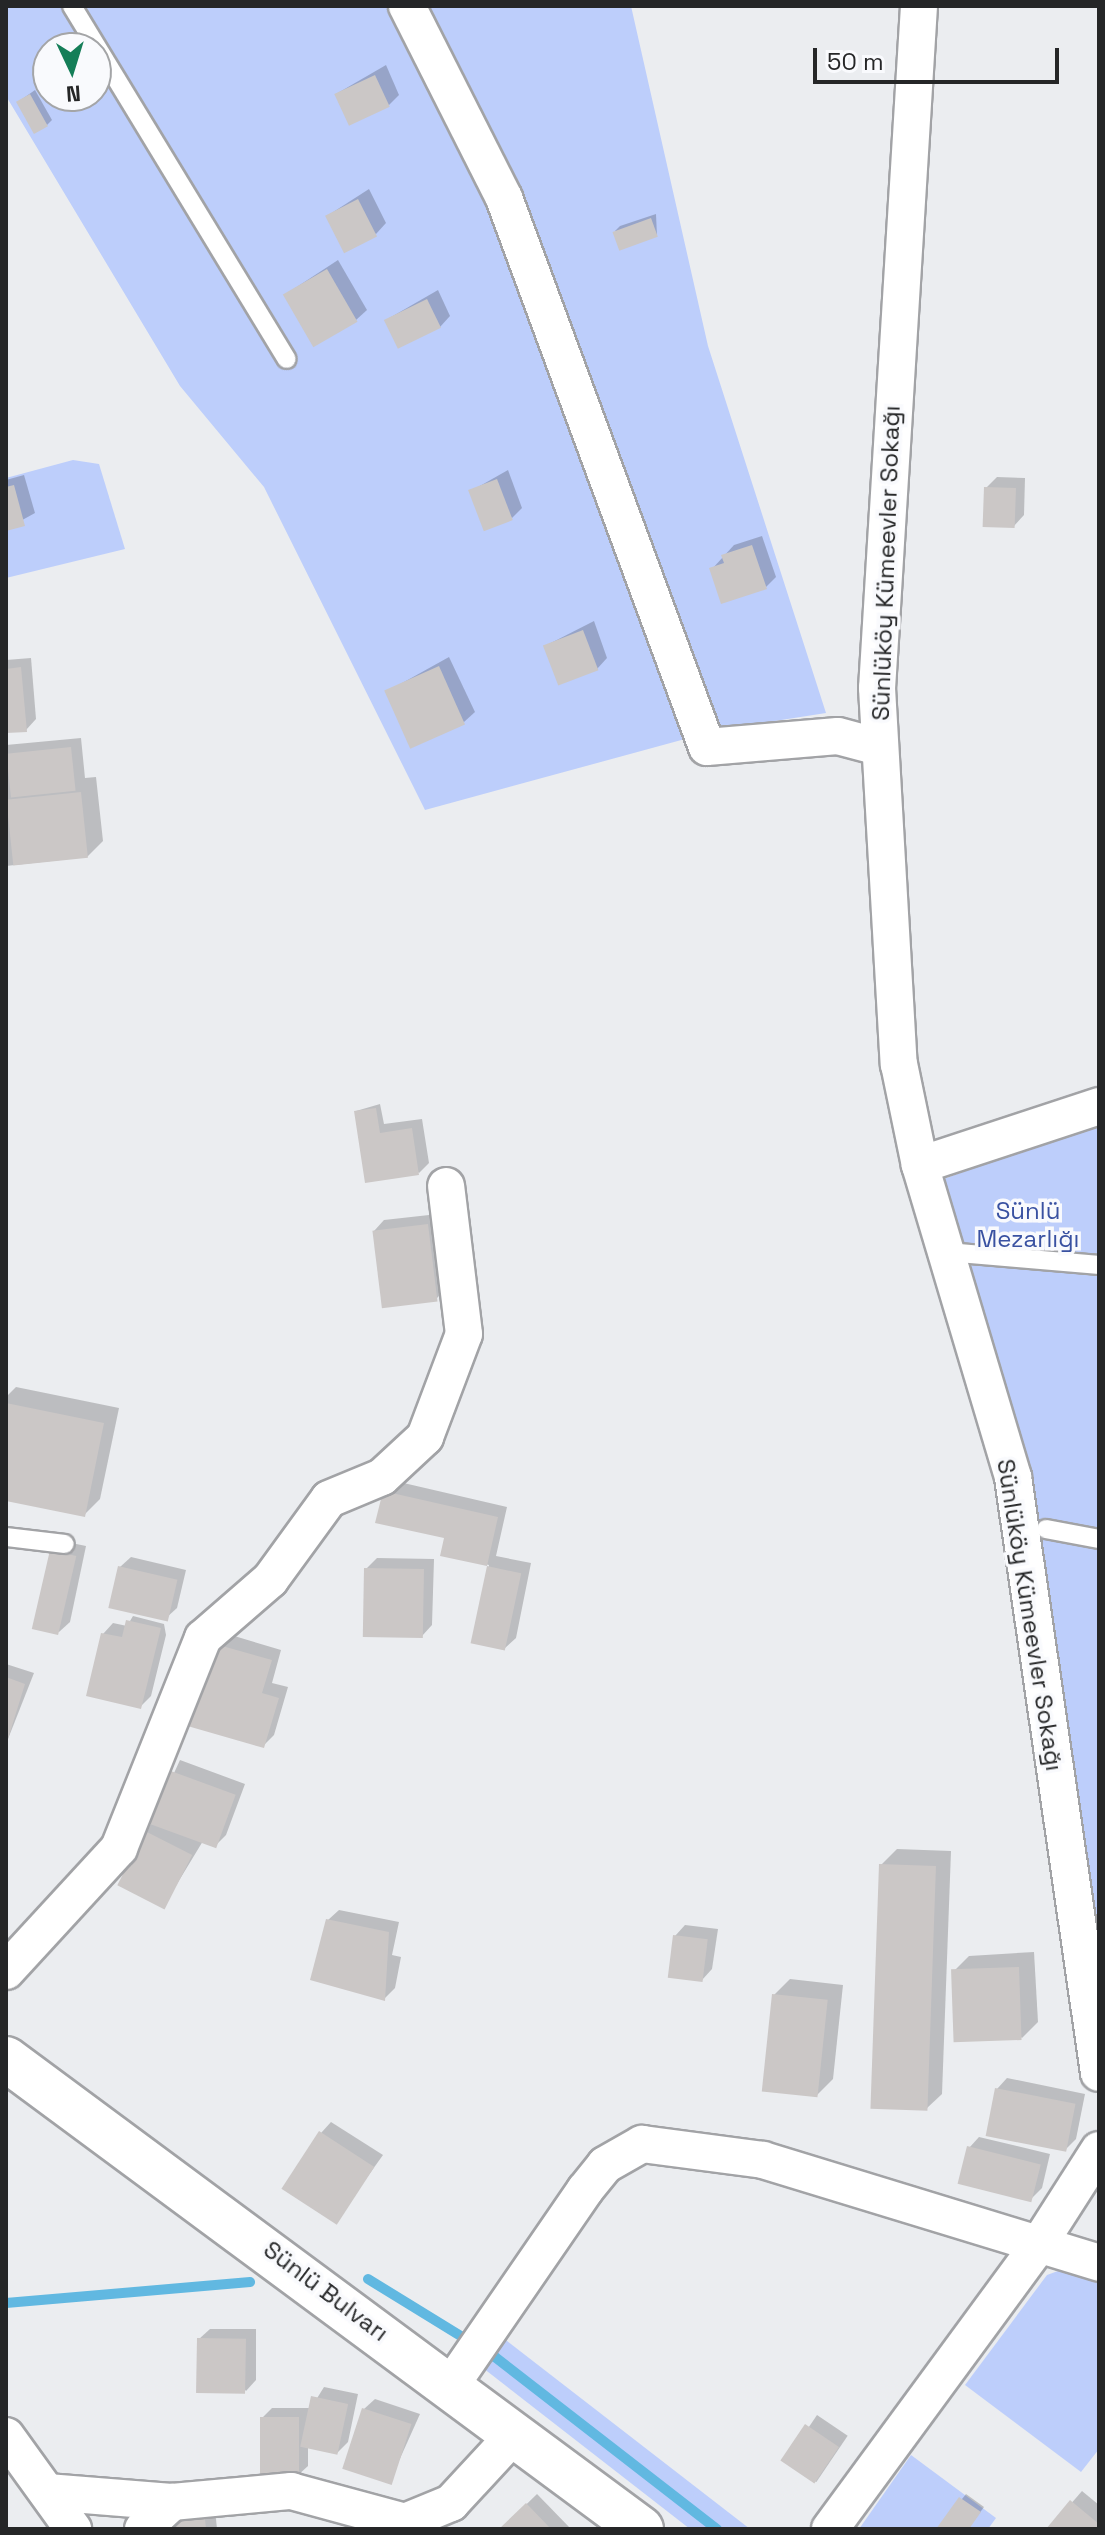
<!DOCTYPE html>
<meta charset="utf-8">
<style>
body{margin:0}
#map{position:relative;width:1105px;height:2535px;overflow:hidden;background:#ebedf0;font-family:"Space Grotesk",sans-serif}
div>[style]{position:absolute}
.green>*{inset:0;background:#bdcefb}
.shadow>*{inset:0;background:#0003;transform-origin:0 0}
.stream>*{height:10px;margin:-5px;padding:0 5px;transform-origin:5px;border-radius:5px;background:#61b8e1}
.building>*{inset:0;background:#cbc7c6;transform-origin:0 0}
.roads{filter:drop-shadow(2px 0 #a2a3a6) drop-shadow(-2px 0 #a2a3a6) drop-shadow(0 2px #a2a3a6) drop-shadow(0 -2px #a2a3a6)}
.service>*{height:18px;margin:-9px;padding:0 9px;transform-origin:9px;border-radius:9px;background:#fff}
.minor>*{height:36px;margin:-18px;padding:0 18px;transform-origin:18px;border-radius:18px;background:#fff}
.secondary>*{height:44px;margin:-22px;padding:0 22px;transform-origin:22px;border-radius:22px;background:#fff}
span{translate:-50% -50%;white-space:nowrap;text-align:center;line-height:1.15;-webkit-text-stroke:7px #f9fafd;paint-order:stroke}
.street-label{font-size:24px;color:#252627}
.park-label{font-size:24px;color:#3951a1}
.frame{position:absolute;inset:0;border:8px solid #252627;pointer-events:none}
.north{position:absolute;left:32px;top:32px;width:80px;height:80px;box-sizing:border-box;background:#f9fafd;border:2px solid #a4a5a7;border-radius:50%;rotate:176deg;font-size:22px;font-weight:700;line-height:32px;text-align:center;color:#252627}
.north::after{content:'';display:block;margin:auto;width:28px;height:36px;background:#157e58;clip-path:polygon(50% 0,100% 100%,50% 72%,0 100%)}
.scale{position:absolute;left:813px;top:48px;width:246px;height:36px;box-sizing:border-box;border:4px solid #252627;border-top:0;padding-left:10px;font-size:24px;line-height:28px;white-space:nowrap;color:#252627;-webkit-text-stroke:6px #f9fafd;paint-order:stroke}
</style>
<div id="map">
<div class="green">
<i style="clip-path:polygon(evenodd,6px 6px,631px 6px,708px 346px,826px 713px,718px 730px,425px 810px,264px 487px,180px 386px,6px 96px,6px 6px,48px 48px,96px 48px,96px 96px,48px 96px,48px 48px)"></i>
<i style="clip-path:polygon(73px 460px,99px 464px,125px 549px,6px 578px,6px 478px)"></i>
<i style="clip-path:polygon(1099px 1122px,1099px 1981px,941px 1180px)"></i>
<i style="clip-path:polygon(1069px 2267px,1099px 2274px,1099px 2449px,1081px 2472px,965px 2385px,1047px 2275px)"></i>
<i style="clip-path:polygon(502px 2337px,750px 2529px,690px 2529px,483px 2368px)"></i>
<i style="clip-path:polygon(911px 2455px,996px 2518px,988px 2529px,859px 2529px)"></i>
</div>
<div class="shadow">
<i style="clip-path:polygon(386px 65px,399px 95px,389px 105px,336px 94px)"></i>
<i style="clip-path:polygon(35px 90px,52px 120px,47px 125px,18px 102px)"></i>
<i style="clip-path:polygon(369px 189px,386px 223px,376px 234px,327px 216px)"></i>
<i style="clip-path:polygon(656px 214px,657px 236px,615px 231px,620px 226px)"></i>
<i style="clip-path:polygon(338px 260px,367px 310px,356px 320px,286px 294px)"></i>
<i style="clip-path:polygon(438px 290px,450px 316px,440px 327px,386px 320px)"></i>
<i style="clip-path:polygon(508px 470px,522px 508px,512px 518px,471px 491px)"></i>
<i style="clip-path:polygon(24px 475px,35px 513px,6px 529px,6px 480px)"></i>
<i style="clip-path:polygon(997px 477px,1025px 478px,1024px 515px,1014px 526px,986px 488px)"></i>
<i style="clip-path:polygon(762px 536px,776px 577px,766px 587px,712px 569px,734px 545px)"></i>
<i style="clip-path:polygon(594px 621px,607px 658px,597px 669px,545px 646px)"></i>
<i style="clip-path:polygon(449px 657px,475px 712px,464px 722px,386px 692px)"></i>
<i style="clip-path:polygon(31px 658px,36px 719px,26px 730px,6px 732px,6px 660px)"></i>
<i style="clip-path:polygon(81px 738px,85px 778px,96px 777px,103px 841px,87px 857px,6px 866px,6px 745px)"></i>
<i style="clip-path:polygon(380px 1104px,384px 1124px,422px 1119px,429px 1163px,419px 1173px,356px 1111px)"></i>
<i style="clip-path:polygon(438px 1214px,446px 1289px,436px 1299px,374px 1231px,384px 1220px)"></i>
<i style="clip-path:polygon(16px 1387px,119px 1408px,100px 1499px,84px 1515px,6px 1499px,6px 1397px)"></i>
<i style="clip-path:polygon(395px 1481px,507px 1507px,496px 1556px,531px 1563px,516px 1638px,505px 1648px,474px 1642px,489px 1565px,443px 1554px,446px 1537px,378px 1522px)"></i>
<i style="clip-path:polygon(62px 1541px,86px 1546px,70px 1622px,59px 1632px,36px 1627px)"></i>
<i style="clip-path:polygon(131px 1557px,186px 1570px,177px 1608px,166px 1618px,120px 1567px)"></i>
<i style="clip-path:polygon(377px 1558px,434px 1559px,432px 1625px,422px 1636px,366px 1569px)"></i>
<i style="clip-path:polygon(133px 1616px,164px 1624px,166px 1635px,151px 1696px,141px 1706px,103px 1634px,113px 1623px,127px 1626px)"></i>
<i style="clip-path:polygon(221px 1632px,281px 1650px,272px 1683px,288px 1687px,274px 1735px,264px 1745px,187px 1723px)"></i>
<i style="clip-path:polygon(6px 1664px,34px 1673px,6px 1744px)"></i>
<i style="clip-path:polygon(180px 1760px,245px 1784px,226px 1835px,215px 1846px,203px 1841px,163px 1907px,147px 1832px)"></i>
<i style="clip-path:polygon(897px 1849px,951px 1851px,942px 2094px,926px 2109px,881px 1865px)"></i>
<i style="clip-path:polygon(339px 1910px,399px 1922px,392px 1955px,401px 1957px,395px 1988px,385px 1998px,328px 1920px)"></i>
<i style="clip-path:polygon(685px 1925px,718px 1929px,712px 1969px,702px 1980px,675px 1936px)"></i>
<i style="clip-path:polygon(1034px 1952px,1038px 2022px,1022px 2038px,953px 1972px,969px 1956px)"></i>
<i style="clip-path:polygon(790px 1979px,843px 1985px,833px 2079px,817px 2095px,774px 1995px)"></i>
<i style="clip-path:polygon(1007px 2078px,1085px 2094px,1076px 2139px,1065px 2150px,997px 2089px)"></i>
<i style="clip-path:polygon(331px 2122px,383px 2155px,335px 2222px,321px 2133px)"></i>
<i style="clip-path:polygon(979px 2137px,1050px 2154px,1042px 2188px,1031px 2199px,969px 2148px)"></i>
<i style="clip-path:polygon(210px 2329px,256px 2329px,256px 2380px,246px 2391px,199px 2339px)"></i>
<i style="clip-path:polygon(324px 2387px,358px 2394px,348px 2442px,337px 2453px,308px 2446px,308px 2466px,297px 2476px,262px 2418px,272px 2408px,311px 2408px)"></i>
<i style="clip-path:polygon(375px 2399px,420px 2414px,389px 2483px,364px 2409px)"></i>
<i style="left:817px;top:2415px;width:37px;height:56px;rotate:34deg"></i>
<i style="clip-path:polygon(1082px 2491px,1099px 2505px,1099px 2529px,1049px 2529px)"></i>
<i style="clip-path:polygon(537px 2494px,571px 2529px,501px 2529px)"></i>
<i style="clip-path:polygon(966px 2494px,984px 2507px,968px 2529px,939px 2528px)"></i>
<i style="clip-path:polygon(214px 2499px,217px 2529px,169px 2529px)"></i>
</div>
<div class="stream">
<i style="left:368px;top:2279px;width:149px;rotate:31.6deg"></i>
<i style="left:495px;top:2357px;width:281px;rotate:37.8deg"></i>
<i style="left:6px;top:2303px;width:245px;rotate:-4.9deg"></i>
</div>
<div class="building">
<i style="left:375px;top:75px;width:35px;height:45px;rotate:65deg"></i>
<i style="left:30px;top:94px;width:37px;height:16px;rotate:61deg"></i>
<i style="left:358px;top:199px;width:42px;height:37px;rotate:63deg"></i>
<i style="left:651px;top:218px;width:20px;height:41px;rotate:70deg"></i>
<i style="left:327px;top:269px;width:61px;height:51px;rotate:60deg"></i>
<i style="left:427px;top:299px;width:32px;height:48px;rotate:64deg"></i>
<i style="left:497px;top:479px;width:44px;height:31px;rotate:69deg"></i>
<i style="clip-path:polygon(14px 485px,25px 526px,6px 531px,6px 487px)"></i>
<i style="left:984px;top:487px;width:32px;height:40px;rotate:2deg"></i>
<i style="clip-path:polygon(752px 545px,767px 589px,721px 604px,709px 568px,724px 563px,721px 555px)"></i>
<i style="left:583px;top:630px;width:43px;height:43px;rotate:69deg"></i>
<i style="left:439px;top:666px;width:64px;height:60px;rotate:66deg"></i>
<i style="clip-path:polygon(21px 667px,27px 732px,6px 733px,6px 669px)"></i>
<i style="left:71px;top:747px;width:44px;height:65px;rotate:84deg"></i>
<i style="left:81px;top:792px;width:66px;height:75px;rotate:84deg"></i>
<i style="clip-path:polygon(376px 1108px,380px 1133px,412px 1128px,419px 1175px,365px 1183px,354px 1111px)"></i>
<i style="left:428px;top:1224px;width:78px;height:56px;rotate:83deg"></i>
<i style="clip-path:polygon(6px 1403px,104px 1423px,85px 1517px,6px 1501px)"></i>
<i style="clip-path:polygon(383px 1491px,498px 1517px,487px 1566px,440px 1556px,444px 1538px,375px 1523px)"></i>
<i style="left:50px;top:1550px;width:27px;height:81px;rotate:13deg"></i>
<i style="left:118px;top:1566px;width:61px;height:43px;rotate:13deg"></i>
<i style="left:487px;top:1566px;width:35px;height:79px;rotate:12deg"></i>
<i style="left:364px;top:1568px;width:60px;height:69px;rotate:1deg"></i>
<i style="clip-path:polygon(126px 1620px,161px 1628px,141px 1709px,86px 1696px,101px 1633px,122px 1637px)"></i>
<i style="clip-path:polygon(208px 1642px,272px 1660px,262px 1693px,279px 1698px,264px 1748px,184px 1725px)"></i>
<i style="clip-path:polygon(6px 1677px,25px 1684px,7px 1742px,6px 1742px)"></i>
<i style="left:168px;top:1770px;width:72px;height:57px;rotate:20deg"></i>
<i style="left:145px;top:1831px;width:53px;height:61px;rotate:27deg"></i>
<i style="left:879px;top:1864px;width:57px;height:245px;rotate:2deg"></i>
<i style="clip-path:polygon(326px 1919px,389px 1932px,385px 2001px,310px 1980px)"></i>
<i style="left:673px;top:1935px;width:35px;height:43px;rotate:7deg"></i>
<i style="left:1019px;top:1967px;width:73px;height:68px;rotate:88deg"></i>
<i style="left:772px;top:1994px;width:56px;height:98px;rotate:6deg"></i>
<i style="left:995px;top:2088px;width:82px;height:49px;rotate:11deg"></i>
<i style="left:319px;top:2131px;width:66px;height:69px;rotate:33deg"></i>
<i style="left:967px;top:2146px;width:76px;height:39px;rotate:14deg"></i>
<i style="left:197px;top:2338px;width:49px;height:55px;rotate:1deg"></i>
<i style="left:311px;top:2396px;width:38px;height:52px;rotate:12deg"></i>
<i style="left:362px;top:2408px;width:52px;height:64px;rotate:18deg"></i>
<i style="left:260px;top:2417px;width:39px;height:61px"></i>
<i style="left:805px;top:2424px;width:41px;height:44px;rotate:34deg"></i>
<i style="clip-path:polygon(959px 2497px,981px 2512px,969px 2529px,936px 2529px)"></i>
<i style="clip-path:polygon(1070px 2500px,1099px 2524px,1099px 2529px,1046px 2529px)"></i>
<i style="clip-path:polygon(526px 2503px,551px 2529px,499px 2529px)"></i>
<i style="clip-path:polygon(204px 2509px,206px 2529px,167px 2529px,166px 2512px)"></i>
</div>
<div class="roads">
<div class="service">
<i style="left:72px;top:6px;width:413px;rotate:58.7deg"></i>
<i style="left:947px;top:1252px;width:153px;rotate:4.9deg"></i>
<i style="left:1046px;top:1529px;width:54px;rotate:10.7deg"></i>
<i style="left:6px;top:1537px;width:59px;rotate:6.8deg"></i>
</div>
<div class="minor">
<i style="left:407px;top:6px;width:215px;rotate:63.2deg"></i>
<i style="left:504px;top:198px;width:585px;rotate:69.71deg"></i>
<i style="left:707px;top:747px;width:131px;rotate:-4.8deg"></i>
<i style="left:838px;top:736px;width:42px;rotate:15deg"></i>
<i style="left:919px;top:6px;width:683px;rotate:93.52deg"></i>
<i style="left:877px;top:688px;width:377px;rotate:86.7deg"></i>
<i style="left:899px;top:1064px;width:103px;rotate:78.3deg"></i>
<i style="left:920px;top:1165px;width:326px;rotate:73.4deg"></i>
<i style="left:1013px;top:1477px;width:602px;rotate:81.79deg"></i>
<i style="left:920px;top:1165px;width:188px;rotate:-18.2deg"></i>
<i style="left:6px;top:1971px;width:167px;rotate:-47.4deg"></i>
<i style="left:119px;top:1848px;width:226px;rotate:-68.2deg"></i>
<i style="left:203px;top:1638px;width:89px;rotate:-40.9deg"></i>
<i style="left:270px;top:1580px;width:100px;rotate:-53.9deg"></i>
<i style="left:329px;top:1499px;width:57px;rotate:-22.5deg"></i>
<i style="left:382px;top:1477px;width:59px;rotate:-42.9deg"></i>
<i style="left:425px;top:1437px;width:110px;rotate:-69.3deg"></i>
<i style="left:464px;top:1334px;width:149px;rotate:-96.9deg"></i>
<i style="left:451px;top:2385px;width:237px;rotate:-55.5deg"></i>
<i style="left:585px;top:2190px;width:32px;rotate:-51deg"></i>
<i style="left:605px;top:2165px;width:43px;rotate:-29.6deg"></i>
<i style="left:642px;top:2144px;width:122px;rotate:7.5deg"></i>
<i style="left:763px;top:2160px;width:351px;rotate:17deg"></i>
<i style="left:6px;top:2436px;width:115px;rotate:54.2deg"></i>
<i style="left:47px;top:2492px;width:125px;rotate:4.6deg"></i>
<i style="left:143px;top:2529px;width:40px;rotate:-43deg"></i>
<i style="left:172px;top:2502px;width:120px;rotate:-5.3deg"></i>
<i style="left:291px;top:2491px;width:118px;rotate:15.2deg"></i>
<i style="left:405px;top:2522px;width:50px;rotate:-22.4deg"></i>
<i style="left:451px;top:2503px;width:94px;rotate:-47.2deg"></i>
<i style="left:830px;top:2529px;width:350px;rotate:-53.7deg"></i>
<i style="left:1037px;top:2247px;width:115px;rotate:-57.4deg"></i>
</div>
<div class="secondary">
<i style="left:6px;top:2059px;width:790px;rotate:36.51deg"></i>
</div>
</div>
<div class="street-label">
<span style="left:886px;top:563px;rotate:-88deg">Sünlüköy Kümeevler Sokağı</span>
<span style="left:1030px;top:1615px;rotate:81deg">Sünlüköy Kümeevler Sokağı</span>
<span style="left:326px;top:2291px;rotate:37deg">Sünlü Bulvarı</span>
</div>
<div class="park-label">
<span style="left:1028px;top:1225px">Sünlü<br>Mezarlığı</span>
</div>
<div class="frame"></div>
<div class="north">N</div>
<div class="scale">50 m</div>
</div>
